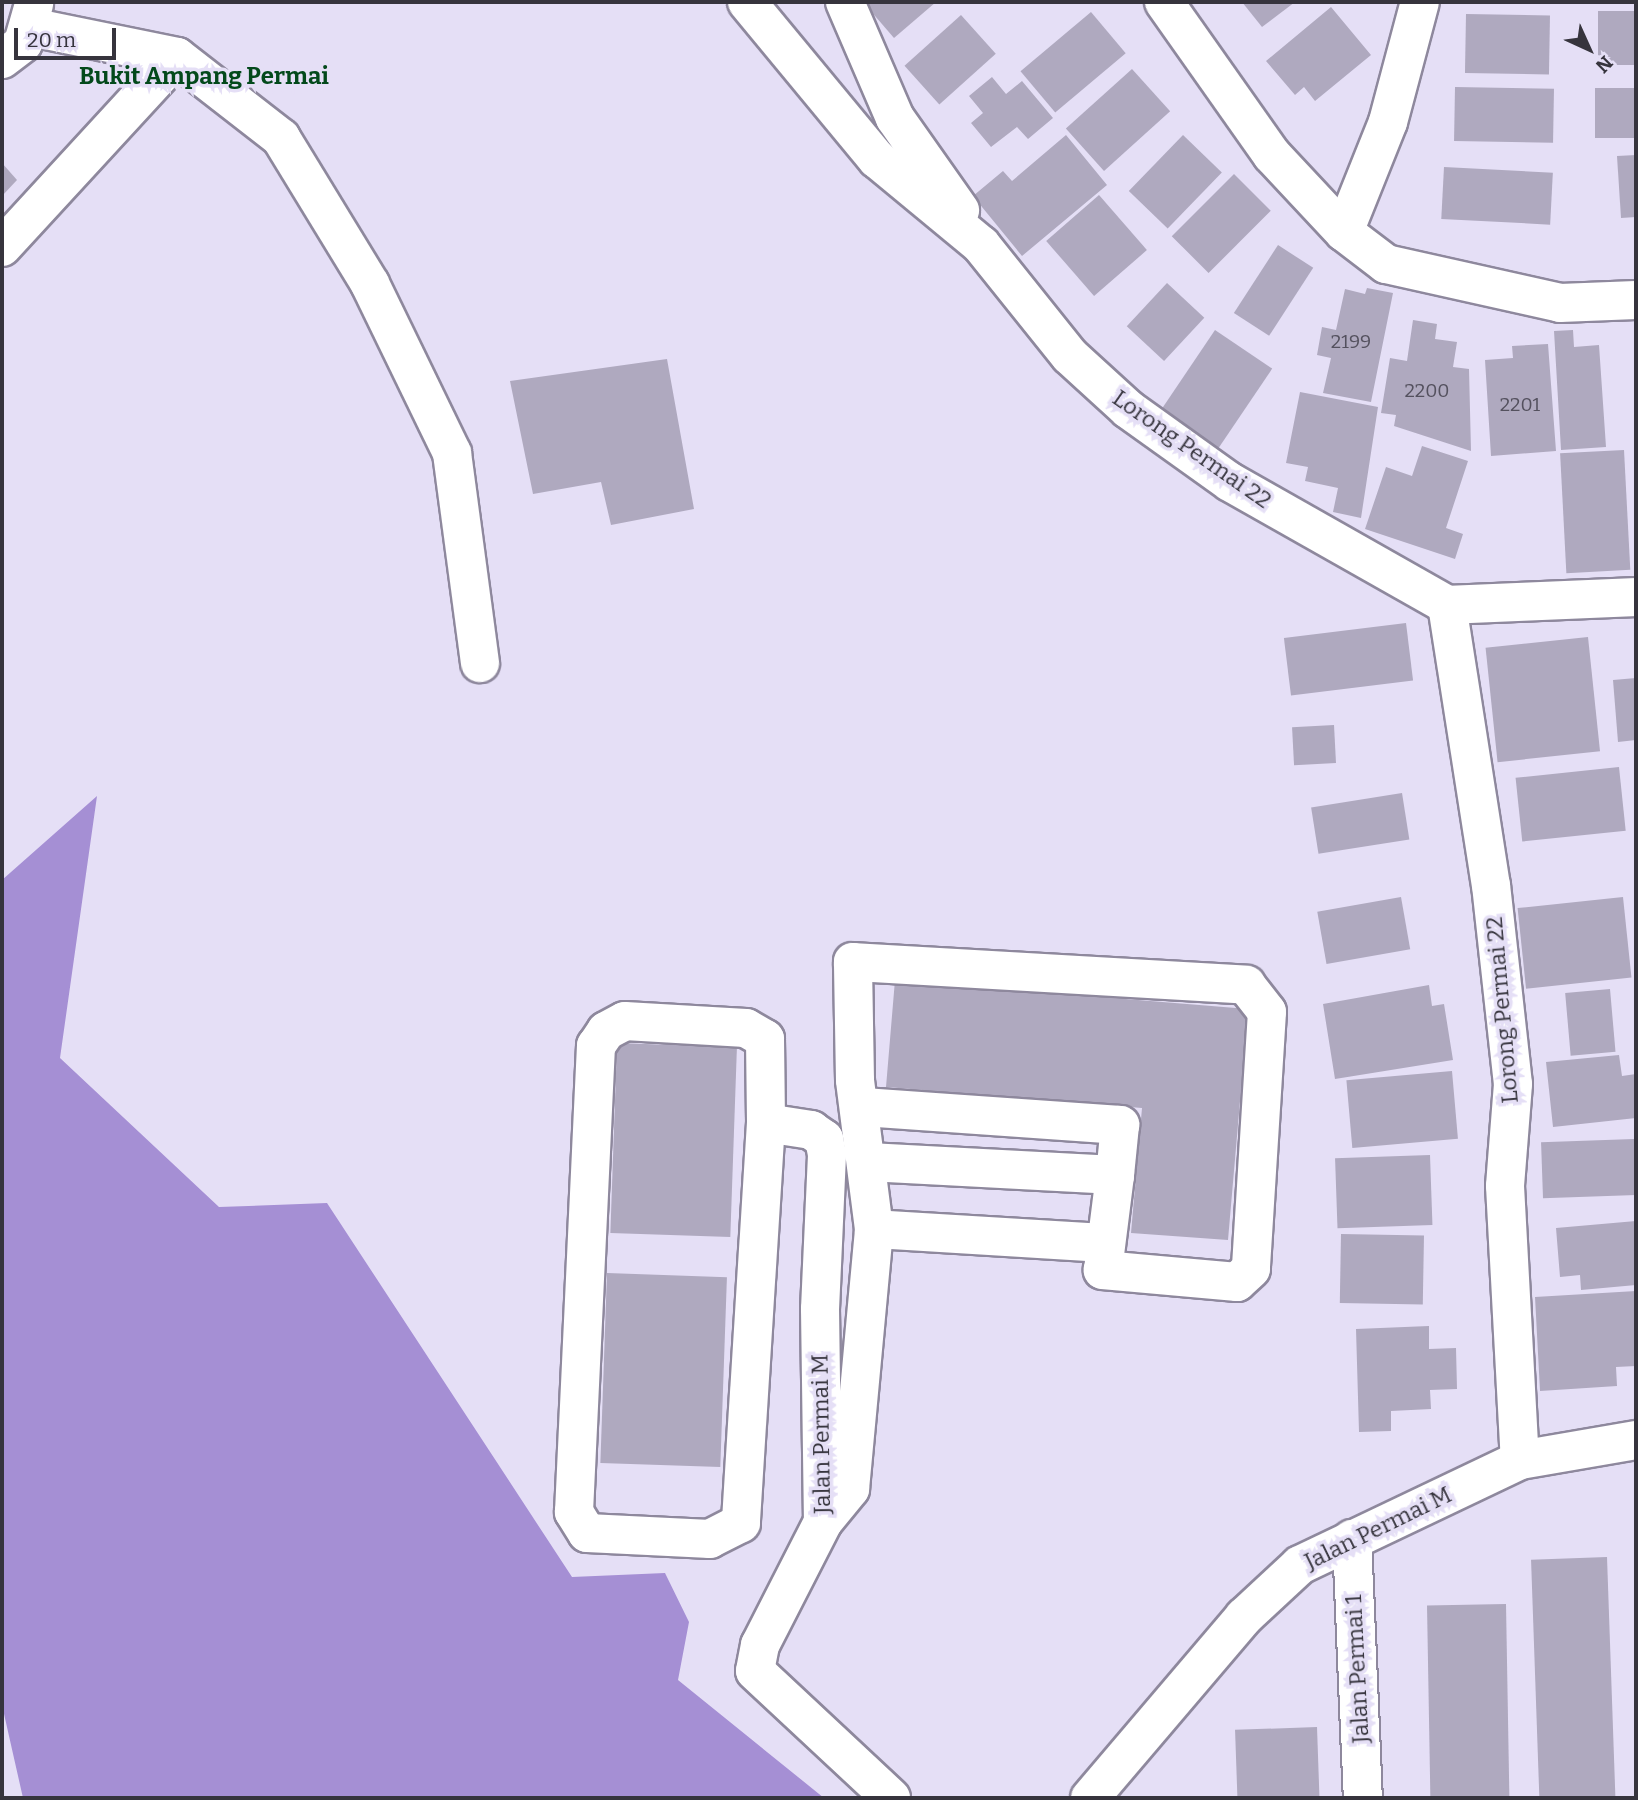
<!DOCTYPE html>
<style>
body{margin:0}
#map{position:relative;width:1638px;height:1800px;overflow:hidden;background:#e5dff6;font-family:Bitter,serif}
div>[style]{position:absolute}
.forest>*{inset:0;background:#a58fd4}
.building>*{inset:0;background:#afa9bf;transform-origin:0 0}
.roads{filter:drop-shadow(2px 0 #8e889d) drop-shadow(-2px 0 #8e889d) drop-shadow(0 2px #8e889d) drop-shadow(0 -2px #8e889d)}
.minor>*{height:38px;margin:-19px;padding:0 19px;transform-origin:19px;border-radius:19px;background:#fff}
span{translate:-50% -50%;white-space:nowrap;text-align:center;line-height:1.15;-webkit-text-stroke:7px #e5dff6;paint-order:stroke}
.number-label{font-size:19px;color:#54515e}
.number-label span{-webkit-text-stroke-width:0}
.street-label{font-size:23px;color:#36343d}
.neighbourhood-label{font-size:24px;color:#03491b;font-weight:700}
.frame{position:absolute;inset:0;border:4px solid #36343d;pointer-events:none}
.north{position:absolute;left:1554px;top:14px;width:70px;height:70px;-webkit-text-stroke:5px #e5dff6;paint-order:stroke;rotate:135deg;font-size:19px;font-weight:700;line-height:28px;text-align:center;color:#36343d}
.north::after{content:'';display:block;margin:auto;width:24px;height:32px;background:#36343d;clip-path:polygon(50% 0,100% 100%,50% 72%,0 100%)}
.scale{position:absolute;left:14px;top:28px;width:102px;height:32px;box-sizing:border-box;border:4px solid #36343d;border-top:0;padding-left:9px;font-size:21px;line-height:24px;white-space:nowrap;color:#36343d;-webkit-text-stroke:5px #e5dff6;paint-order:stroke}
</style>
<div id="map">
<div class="forest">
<i style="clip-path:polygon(97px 796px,60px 1058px,219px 1207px,327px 1203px,572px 1577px,665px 1573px,689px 1622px,678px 1680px,824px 1798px,23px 1798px,2px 1705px,2px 880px)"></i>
</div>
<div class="building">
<i style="clip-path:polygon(863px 2px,936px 2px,894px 38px)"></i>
<i style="clip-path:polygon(1242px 2px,1295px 2px,1262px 27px)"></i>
<i style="clip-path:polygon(1331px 7px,1371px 55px,1315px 101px,1304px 87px,1295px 95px,1266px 61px)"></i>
<i style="left:1636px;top:11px;width:54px;height:38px;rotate:90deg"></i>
<i style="left:1091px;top:12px;width:54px;height:92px;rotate:50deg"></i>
<i style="left:1466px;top:14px;width:84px;height:59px;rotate:1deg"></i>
<i style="left:961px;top:15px;width:52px;height:76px;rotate:48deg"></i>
<i style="left:1132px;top:69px;width:57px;height:89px;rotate:48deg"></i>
<i style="clip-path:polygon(992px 77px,1006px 94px,1022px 81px,1053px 118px,1028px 139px,1017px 127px,991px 147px,971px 123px,983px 113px,969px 96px)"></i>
<i style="left:1455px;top:87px;width:99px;height:54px;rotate:1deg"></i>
<i style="left:1636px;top:88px;width:50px;height:41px;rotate:90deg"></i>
<i style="clip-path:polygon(1066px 135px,1107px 185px,1022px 256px,973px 196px,1003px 171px,1012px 181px)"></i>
<i style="left:1183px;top:135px;width:54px;height:78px;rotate:44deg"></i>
<i style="clip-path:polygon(1636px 155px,1636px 217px,1621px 218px,1617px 156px)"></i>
<i style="clip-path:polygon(2px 163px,17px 180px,2px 196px)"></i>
<i style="left:1444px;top:167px;width:109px;height:52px;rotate:3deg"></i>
<i style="left:1234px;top:174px;width:52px;height:88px;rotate:45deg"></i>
<i style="left:1099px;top:195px;width:73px;height:70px;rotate:49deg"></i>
<i style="left:1278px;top:245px;width:42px;height:81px;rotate:33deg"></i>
<i style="left:1167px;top:283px;width:51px;height:59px;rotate:43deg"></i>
<i style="clip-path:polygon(1367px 288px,1393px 293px,1371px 402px,1323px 393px,1331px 358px,1317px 355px,1322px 327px,1336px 330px,1345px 289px,1365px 294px)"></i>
<i style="clip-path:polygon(1413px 320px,1437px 324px,1435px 339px,1457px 342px,1453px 367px,1469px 369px,1471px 451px,1394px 426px,1396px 415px,1381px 413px,1390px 358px,1407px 361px)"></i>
<i style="left:1215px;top:330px;width:69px;height:98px;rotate:34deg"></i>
<i style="clip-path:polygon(1573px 330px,1574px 347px,1599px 345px,1606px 447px,1561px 450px,1554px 331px)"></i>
<i style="clip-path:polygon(1548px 344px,1556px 451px,1491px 456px,1485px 360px,1513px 358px,1512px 346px)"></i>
<i style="clip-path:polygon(667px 359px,694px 509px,611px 525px,601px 482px,533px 494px,510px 381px)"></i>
<i style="clip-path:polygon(1300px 392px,1378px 407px,1361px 518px,1333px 512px,1338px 488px,1305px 481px,1308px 467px,1286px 463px)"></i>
<i style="clip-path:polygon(1422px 446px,1468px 461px,1446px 528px,1463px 534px,1455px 559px,1365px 529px,1386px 467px,1412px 476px)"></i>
<i style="left:1624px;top:450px;width:120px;height:64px;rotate:87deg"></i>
<i style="left:1406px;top:623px;width:58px;height:123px;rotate:83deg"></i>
<i style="left:1588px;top:637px;width:115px;height:103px;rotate:84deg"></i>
<i style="clip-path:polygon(1636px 678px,1636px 740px,1618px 742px,1613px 680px)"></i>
<i style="left:1334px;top:725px;width:38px;height:42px;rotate:87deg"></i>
<i style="left:1619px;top:767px;width:64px;height:104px;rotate:84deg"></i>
<i style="left:1402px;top:793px;width:47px;height:92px;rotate:81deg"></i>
<i style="left:1401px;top:897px;width:53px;height:85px;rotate:80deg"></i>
<i style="left:1623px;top:897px;width:81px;height:106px;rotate:84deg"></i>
<i style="clip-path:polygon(895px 980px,1248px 1009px,1228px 1240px,1131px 1233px,1142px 1108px,886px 1087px)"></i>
<i style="clip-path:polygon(1429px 985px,1432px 1006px,1444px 1004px,1453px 1060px,1335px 1079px,1323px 1004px)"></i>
<i style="left:1610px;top:989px;width:63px;height:45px;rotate:85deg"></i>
<i style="left:617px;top:1043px;width:120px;height:190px;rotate:2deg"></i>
<i style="clip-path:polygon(1619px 1055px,1622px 1076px,1636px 1074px,1636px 1118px,1553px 1127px,1546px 1062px)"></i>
<i style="left:1452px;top:1071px;width:68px;height:106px;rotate:85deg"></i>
<i style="left:1634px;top:1139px;width:56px;height:93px;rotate:88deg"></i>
<i style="left:1430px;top:1155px;width:70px;height:95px;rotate:88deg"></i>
<i style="clip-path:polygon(1636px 1221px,1636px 1285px,1581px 1290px,1580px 1275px,1560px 1277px,1556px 1228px)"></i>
<i style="left:1341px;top:1234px;width:83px;height:69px;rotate:1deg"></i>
<i style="left:607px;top:1273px;width:120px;height:190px;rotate:2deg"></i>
<i style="clip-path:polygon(1636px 1291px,1636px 1366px,1616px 1367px,1617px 1386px,1540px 1391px,1535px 1297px)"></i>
<i style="clip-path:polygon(1429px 1326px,1429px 1349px,1456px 1348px,1457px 1389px,1430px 1390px,1431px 1409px,1391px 1411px,1391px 1431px,1359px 1432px,1356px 1329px)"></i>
<i style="left:1607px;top:1557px;width:241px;height:76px;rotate:88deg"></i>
<i style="left:1506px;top:1604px;width:194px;height:79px;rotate:89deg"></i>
<i style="left:1317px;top:1727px;width:71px;height:82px;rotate:88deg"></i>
</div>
<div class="roads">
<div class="minor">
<i style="left:747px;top:2px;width:204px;rotate:50.4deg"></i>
<i style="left:877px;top:159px;width:135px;rotate:39.6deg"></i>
<i style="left:981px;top:245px;width:142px;rotate:51.3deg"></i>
<i style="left:1070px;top:356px;width:79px;rotate:42.4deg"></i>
<i style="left:1128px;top:409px;width:125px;rotate:35.6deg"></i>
<i style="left:1230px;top:482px;width:249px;rotate:29.5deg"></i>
<i style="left:1447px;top:605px;width:189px;rotate:-2.4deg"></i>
<i style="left:845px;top:2px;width:126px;rotate:66.7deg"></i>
<i style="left:895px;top:118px;width:113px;rotate:54.8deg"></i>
<i style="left:1164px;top:2px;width:187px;rotate:54.8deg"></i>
<i style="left:1272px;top:155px;width:105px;rotate:46.9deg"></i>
<i style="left:1344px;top:232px;width:53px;rotate:37.3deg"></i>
<i style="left:1386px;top:264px;width:178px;rotate:12.6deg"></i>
<i style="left:1560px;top:303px;width:76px;rotate:-2.3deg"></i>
<i style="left:31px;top:27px;width:149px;rotate:11.6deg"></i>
<i style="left:177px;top:57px;width:132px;rotate:37.9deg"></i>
<i style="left:281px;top:138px;width:171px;rotate:58.6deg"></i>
<i style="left:370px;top:284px;width:188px;rotate:64.1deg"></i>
<i style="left:452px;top:453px;width:212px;rotate:82.4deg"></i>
<i style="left:2px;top:59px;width:26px;rotate:-37deg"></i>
<i style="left:23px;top:43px;width:41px;rotate:-74.2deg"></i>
<i style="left:1344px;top:232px;width:118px;rotate:-68.2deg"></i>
<i style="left:1388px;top:122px;width:124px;rotate:-75.1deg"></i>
<i style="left:2px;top:247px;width:258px;rotate:-47.4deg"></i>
<i style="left:1447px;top:605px;width:283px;rotate:81.1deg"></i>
<i style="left:1491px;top:885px;width:200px;rotate:83.7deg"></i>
<i style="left:1513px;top:1084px;width:102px;rotate:94.5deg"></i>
<i style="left:1505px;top:1186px;width:274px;rotate:86.9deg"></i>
<i style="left:625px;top:1021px;width:121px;rotate:3.3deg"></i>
<i style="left:746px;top:1028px;width:22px;rotate:30deg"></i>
<i style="left:765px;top:1039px;width:84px;rotate:89.3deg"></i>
<i style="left:766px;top:1123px;width:401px;rotate:93.6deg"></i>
<i style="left:741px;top:1523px;width:35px;rotate:153deg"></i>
<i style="left:710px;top:1539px;width:123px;rotate:-177.2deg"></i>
<i style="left:587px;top:1533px;width:25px;rotate:-122deg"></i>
<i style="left:574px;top:1512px;width:467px;rotate:-87.3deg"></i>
<i style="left:596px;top:1046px;width:18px;rotate:-56deg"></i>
<i style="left:606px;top:1031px;width:21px;rotate:-28deg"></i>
<i style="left:863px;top:1107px;width:258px;rotate:4deg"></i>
<i style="left:1120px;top:1125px;width:50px;rotate:95.7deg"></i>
<i style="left:766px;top:1123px;width:46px;rotate:8.8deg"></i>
<i style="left:811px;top:1130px;width:16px;rotate:35deg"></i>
<i style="left:824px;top:1139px;width:16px;rotate:79deg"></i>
<i style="left:827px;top:1155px;width:154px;rotate:92.6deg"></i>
<i style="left:820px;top:1309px;width:213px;rotate:89.2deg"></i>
<i style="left:823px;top:1522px;width:138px;rotate:117.1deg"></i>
<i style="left:760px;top:1645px;width:26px;rotate:101deg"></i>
<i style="left:755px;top:1671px;width:186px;rotate:43deg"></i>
<i style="left:874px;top:1229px;width:232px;rotate:3.5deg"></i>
<i style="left:823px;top:1522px;width:43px;rotate:-50.7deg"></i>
<i style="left:850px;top:1489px;width:261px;rotate:-84.7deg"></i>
<i style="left:874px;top:1229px;width:150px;rotate:-97.3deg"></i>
<i style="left:855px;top:1080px;width:118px;rotate:-91deg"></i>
<i style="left:853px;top:962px;width:394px;rotate:3.3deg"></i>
<i style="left:1246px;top:985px;width:34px;rotate:52deg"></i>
<i style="left:1267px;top:1012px;width:257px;rotate:93.6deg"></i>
<i style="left:1251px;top:1269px;width:19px;rotate:137deg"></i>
<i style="left:1237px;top:1282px;width:135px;rotate:-174.9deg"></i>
<i style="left:1103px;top:1270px;width:96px;rotate:-82.8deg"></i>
<i style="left:1115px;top:1175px;width:247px;rotate:-177deg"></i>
<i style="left:1352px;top:1539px;width:259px;rotate:87.6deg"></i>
<i style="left:1090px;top:1798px;width:238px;rotate:-49.6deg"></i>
<i style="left:1244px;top:1617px;width:76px;rotate:-42.9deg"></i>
<i style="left:1300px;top:1565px;width:244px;rotate:-25.5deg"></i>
<i style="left:1520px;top:1460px;width:118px;rotate:-9.8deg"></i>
</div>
</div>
<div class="number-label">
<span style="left:1351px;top:342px">2199</span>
<span style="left:1427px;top:391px">2200</span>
<span style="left:1520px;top:405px">2201</span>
</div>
<div class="street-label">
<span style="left:1192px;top:449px;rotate:35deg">Lorong Permai 22</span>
<span style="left:1502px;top:1010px;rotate:-95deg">Lorong Permai 22</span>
<span style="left:821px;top:1434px;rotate:-91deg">Jalan Permai M</span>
<span style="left:1378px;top:1528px;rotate:-26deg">Jalan Permai M</span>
<span style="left:1357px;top:1669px;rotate:-93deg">Jalan Permai 1</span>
</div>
<div class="neighbourhood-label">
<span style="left:204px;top:77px">Bukit Ampang Permai</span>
</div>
<div class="frame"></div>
<div class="north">N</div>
<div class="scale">20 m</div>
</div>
